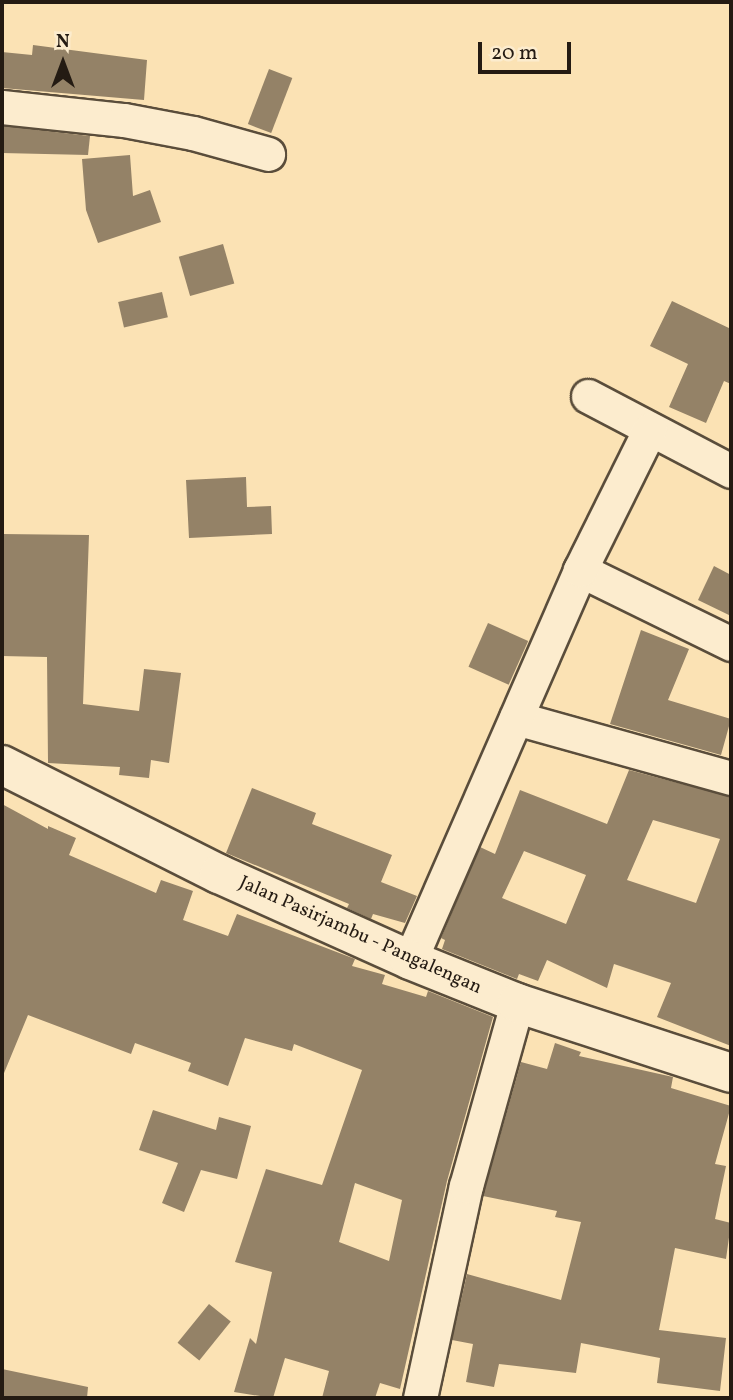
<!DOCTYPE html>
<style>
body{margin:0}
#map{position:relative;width:733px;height:1400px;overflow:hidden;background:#fbe2b4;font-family:Vollkorn,serif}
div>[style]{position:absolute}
.building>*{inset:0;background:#948267;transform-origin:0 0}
.roads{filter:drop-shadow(2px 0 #5a4d3b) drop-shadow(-2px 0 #5a4d3b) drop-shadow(0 2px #5a4d3b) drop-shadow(0 -2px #5a4d3b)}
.minor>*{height:33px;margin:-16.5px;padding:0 16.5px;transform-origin:16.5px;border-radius:16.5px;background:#fcecce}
.secondary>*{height:38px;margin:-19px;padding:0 19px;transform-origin:19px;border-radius:19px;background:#fcecce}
span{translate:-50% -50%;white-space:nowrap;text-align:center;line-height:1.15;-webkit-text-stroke:5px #fcecce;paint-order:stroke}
.street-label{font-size:19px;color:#241b13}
.frame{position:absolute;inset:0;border:4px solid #241b13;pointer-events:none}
.north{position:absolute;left:28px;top:28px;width:70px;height:70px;-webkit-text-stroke:5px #fcecce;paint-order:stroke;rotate:0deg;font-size:19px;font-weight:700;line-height:28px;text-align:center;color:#241b13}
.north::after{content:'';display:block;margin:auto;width:24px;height:32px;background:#241b13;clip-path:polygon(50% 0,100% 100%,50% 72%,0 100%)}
.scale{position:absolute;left:478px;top:42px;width:93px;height:32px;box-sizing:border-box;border:4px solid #241b13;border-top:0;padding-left:9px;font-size:21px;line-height:24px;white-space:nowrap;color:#241b13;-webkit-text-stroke:5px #fcecce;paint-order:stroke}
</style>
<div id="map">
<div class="building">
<i style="clip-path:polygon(33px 45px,147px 60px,144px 100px,2px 88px,2px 52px,32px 55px)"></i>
<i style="left:269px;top:69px;width:25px;height:59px;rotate:21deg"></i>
<i style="clip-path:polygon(2px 126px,90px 136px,88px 155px,2px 153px)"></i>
<i style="clip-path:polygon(130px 155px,133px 196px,150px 190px,161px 222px,98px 243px,86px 210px,82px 159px)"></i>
<i style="left:223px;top:244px;width:41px;height:46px;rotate:74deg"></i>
<i style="left:162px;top:292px;width:26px;height:45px;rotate:77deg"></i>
<i style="clip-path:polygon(672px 301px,731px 329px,731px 384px,724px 381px,706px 423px,669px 407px,688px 364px,650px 346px)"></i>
<i style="clip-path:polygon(246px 477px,247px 507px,271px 506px,272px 534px,189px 538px,186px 480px)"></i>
<i style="clip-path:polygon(2px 534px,89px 535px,83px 704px,139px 711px,144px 669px,181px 673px,169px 763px,151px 760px,149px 778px,119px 775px,120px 767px,48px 763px,47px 657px,2px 656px)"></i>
<i style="clip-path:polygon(714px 566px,731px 575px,731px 616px,698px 600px)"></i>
<i style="left:488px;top:623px;width:44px;height:48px;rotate:24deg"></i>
<i style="clip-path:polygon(641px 630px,689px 649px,668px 700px,731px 719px,721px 755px,610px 724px)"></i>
<i style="clip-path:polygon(evenodd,629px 770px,731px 797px,731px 1046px,657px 1017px,671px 983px,614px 964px,607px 988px,547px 960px,538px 981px,519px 974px,517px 979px,442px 949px,445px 940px,441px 938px,480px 847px,495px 854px,520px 790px,607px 824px,629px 770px,653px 820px,720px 839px,696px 903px,627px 880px,653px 820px,629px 770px,524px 851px,586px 875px,566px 924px,502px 898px,524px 851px)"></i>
<i style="clip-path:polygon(252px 788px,316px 813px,312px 824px,392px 855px,381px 882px,417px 896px,405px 923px,373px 914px,371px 919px,347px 908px,349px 904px,226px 853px)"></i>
<i style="clip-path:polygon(evenodd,2px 804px,48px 829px,48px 826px,76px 838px,69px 855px,156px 893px,161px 880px,193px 891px,183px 920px,228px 936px,237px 914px,355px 959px,352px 966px,385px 975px,382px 984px,426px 997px,428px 991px,493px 1017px,447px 1181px,400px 1389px,380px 1383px,375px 1398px,322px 1398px,329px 1371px,285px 1358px,273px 1398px,234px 1392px,250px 1338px,256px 1344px,272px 1272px,235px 1262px,266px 1169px,322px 1185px,362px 1070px,294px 1044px,292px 1051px,245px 1038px,228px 1086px,188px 1071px,191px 1063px,135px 1043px,131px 1054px,28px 1015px,2px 1078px,2px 804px,355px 1183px,402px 1200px,389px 1261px,339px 1242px,355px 1183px)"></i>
<i style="clip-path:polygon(555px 1043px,581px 1052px,579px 1056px,673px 1077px,671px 1088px,731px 1106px,715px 1164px,726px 1166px,715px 1219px,731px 1223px,726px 1259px,675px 1248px,659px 1330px,726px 1338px,720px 1391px,657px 1383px,660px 1358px,581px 1343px,576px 1373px,499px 1364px,494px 1387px,466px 1382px,473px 1344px,452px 1340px,467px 1274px,561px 1300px,581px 1222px,555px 1217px,557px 1211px,483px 1196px,521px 1062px,547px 1069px)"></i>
<i style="clip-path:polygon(153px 1110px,216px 1130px,219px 1117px,251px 1126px,237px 1179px,201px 1170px,184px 1212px,162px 1203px,178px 1163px,139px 1150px)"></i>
<i style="left:209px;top:1304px;width:28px;height:50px;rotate:39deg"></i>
<i style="clip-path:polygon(2px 1369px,88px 1387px,87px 1398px,2px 1398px)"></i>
</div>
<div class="roads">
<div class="minor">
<i style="left:2px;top:107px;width:123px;rotate:6.1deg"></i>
<i style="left:124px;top:120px;width:70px;rotate:10.7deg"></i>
<i style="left:193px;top:133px;width:78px;rotate:15.6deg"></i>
<i style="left:588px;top:396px;width:161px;rotate:27.7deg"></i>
<i style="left:580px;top:570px;width:168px;rotate:26.1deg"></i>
<i style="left:516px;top:718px;width:223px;rotate:15.6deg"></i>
<i style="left:410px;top:960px;width:425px;rotate:-66.4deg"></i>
<i style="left:580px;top:570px;width:157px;rotate:-63.6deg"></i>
<i style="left:420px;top:1398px;width:217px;rotate:-77.8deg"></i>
<i style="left:466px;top:1186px;width:190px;rotate:-74.4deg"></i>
</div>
<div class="secondary">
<i style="left:2px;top:765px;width:243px;rotate:26.7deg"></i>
<i style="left:219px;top:874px;width:209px;rotate:24.2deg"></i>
<i style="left:410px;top:960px;width:115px;rotate:21.9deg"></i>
<i style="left:517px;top:1003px;width:225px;rotate:18.1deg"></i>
</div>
</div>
<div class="street-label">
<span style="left:360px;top:936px;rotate:24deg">Jalan Pasirjambu - Pangalengan</span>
</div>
<div class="frame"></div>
<div class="north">N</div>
<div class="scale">20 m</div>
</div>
